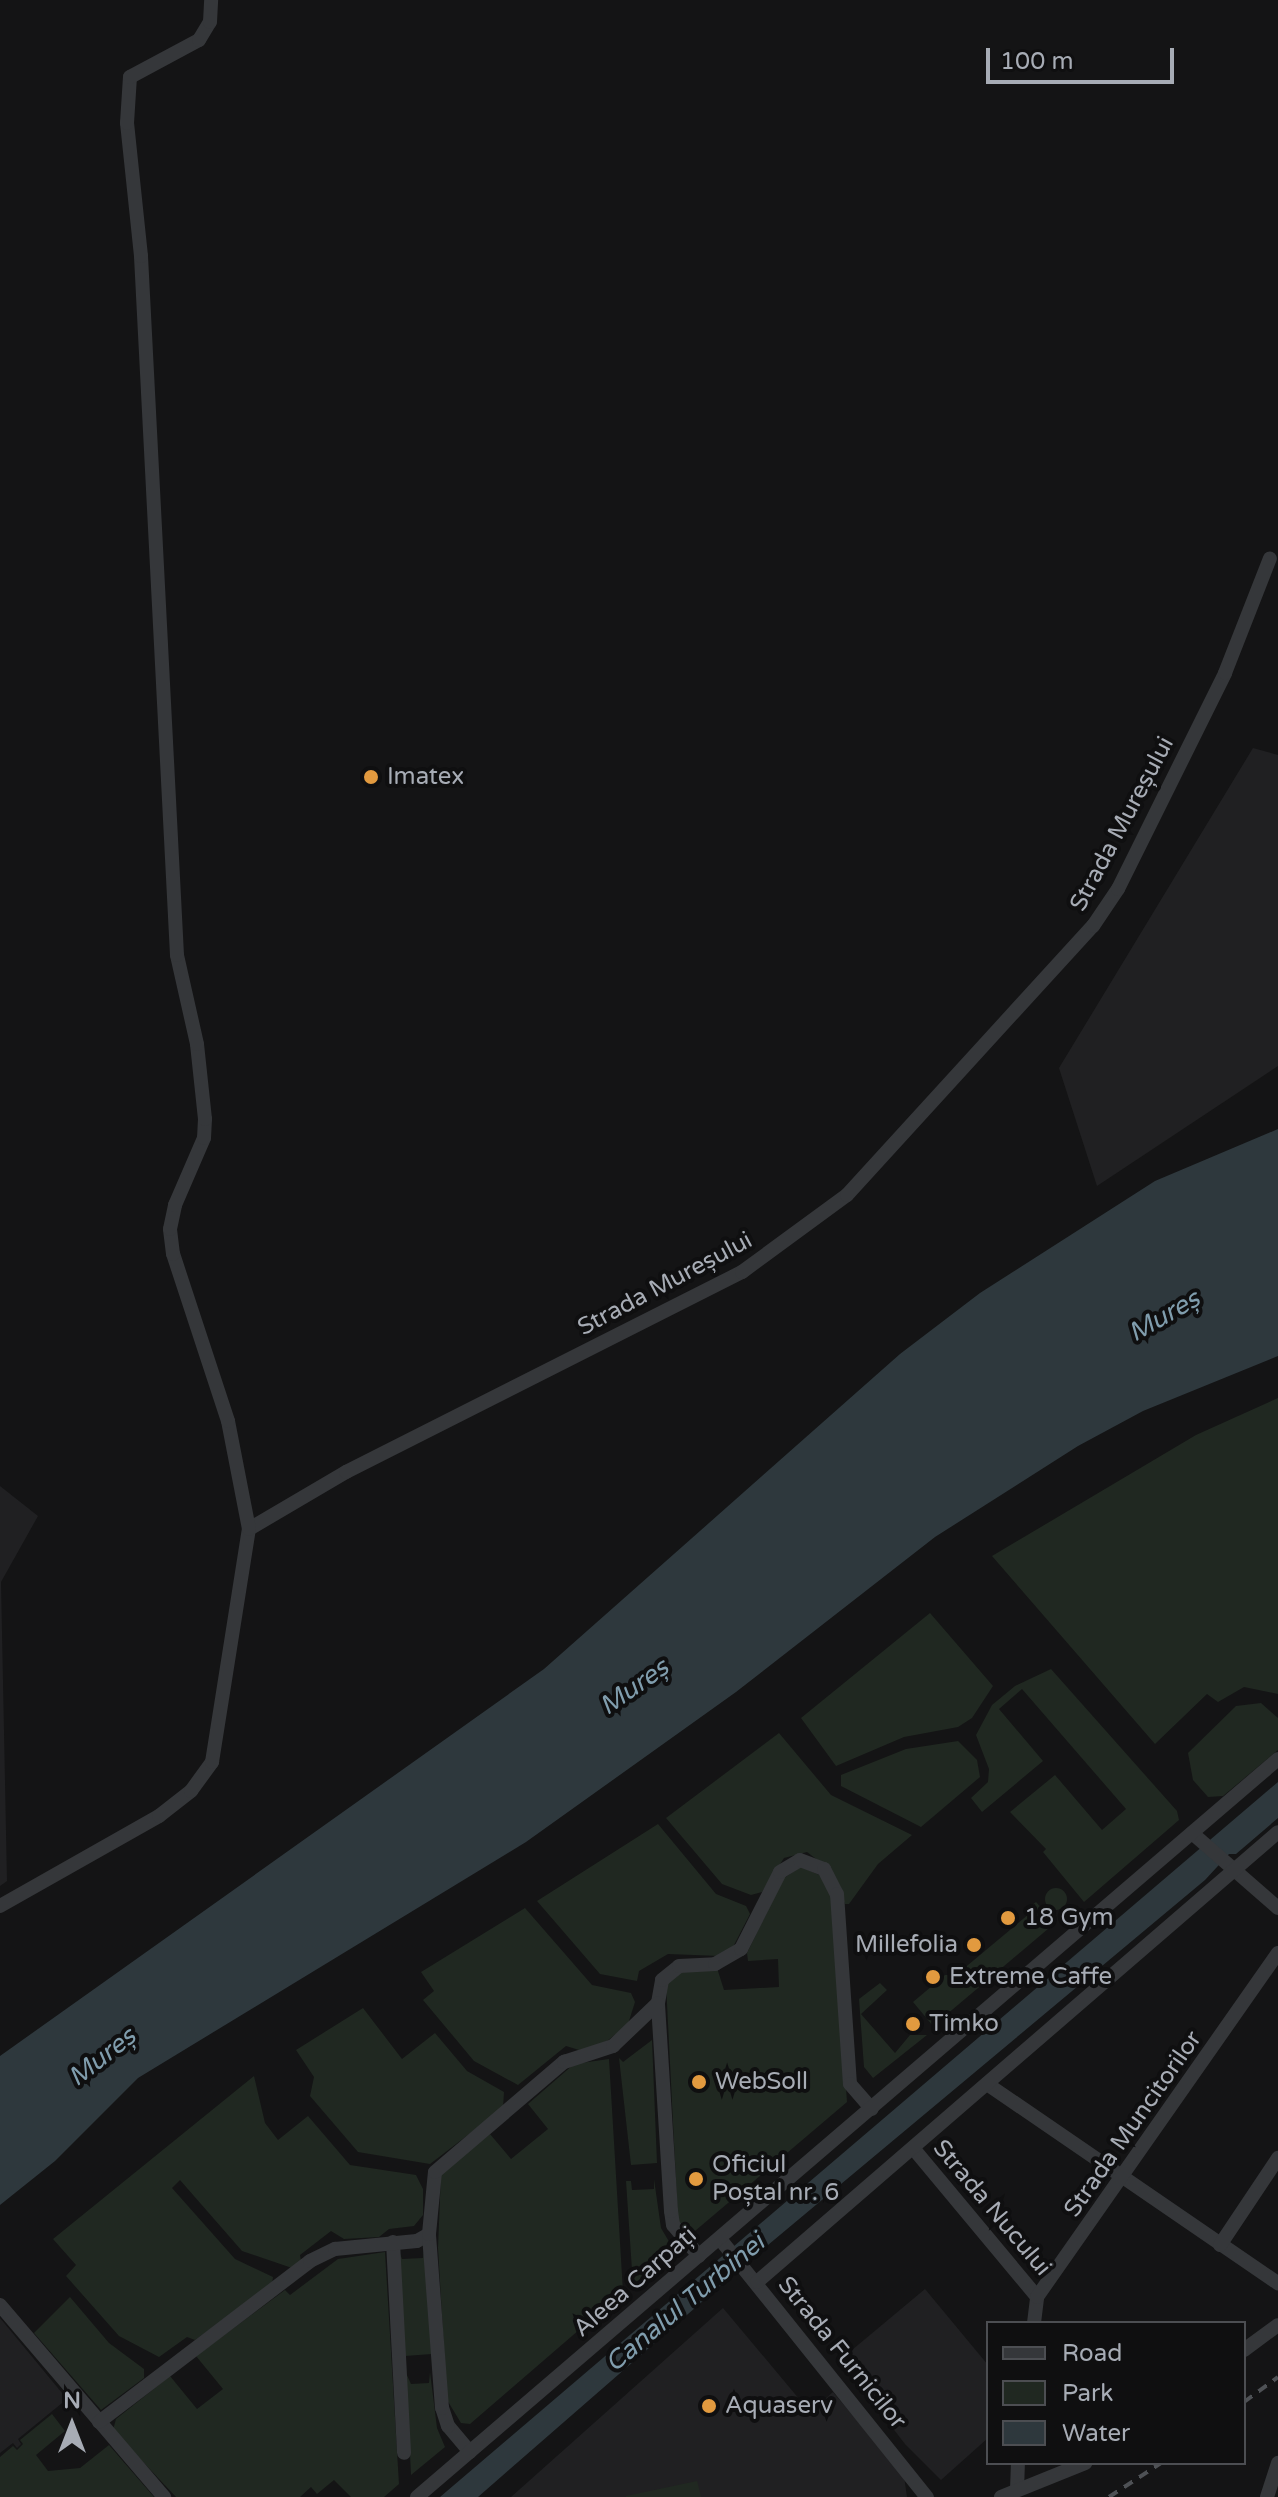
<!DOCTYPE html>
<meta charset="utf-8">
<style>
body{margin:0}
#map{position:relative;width:1278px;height:2497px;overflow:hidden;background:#141415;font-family:"Varela Round",sans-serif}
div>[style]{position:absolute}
.built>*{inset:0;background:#202022}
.green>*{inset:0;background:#202821}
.round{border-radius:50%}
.water>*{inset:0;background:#2e383d}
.minor>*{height:14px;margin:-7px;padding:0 7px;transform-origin:7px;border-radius:7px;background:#35373a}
.rail>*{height:4px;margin-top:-2px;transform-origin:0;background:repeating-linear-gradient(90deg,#4e5155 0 10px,transparent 0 18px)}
.dots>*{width:22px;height:22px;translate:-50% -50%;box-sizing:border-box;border:4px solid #0f0f10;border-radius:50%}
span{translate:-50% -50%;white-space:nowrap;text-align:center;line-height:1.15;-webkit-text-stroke:8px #0f0f10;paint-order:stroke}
.poi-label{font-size:24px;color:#a7acb5}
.left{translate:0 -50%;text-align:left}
.right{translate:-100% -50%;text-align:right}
.street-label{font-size:24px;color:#a7acb5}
.water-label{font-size:26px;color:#809dad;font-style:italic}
.legend{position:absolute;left:986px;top:2321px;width:260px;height:144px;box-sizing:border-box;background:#0f0f10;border:2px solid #4c4e52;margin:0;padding:10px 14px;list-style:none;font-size:24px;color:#a7acb5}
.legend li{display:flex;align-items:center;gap:16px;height:40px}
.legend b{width:40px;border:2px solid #4c4e52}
.north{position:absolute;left:32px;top:2385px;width:80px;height:80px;-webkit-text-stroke:6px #0f0f10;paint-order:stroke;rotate:0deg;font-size:22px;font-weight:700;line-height:32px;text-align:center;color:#a7acb5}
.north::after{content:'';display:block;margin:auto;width:28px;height:36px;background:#a7acb5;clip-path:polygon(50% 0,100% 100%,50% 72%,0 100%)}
.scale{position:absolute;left:986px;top:48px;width:188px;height:36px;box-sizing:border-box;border:4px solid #a7acb5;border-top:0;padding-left:10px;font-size:24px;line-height:28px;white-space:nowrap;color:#a7acb5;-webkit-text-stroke:6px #0f0f10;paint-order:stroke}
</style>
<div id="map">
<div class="built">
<i style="clip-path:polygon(1253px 748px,1278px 755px,1278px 1066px,1097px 1186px,1059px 1068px)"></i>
<i style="clip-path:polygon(0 1486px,38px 1516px,1px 1582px,7px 1881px,0 1886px)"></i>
<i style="clip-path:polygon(925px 2289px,988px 2365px,988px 2438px,941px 2480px,905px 2444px,840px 2360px)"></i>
<i style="clip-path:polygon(723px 2308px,810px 2412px,833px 2392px,904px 2476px,907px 2497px,511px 2497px)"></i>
<i style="clip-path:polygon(0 2318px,67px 2399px,18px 2439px,21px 2444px,17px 2448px,13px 2443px,0 2453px)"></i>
</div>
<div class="green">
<i style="clip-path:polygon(1278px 1398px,1278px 1694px,1244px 1687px,1218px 1702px,1207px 1694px,1155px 1744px,992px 1556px,1196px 1435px)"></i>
<i style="clip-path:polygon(930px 1613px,993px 1686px,972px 1718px,958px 1727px,904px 1737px,836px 1766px,801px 1718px)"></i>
<i style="clip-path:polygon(1051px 1669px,1177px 1811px,1179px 1820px,1084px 1902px,1043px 1852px,1046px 1849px,1010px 1812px,1055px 1775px,1102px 1830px,1126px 1809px,1022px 1689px,999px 1709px,1043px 1761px,982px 1812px,971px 1798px,988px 1782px,989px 1769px,976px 1735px,992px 1705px,1015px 1686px)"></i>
<i style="clip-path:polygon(1261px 1703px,1278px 1718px,1278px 1750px,1223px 1796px,1208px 1797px,1193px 1780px,1188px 1753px,1236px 1706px)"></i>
<i style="clip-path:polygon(779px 1733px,831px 1795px,912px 1835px,878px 1864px,849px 1904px,845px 1904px,828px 1868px,807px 1852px,784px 1858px,762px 1892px,751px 1895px,722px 1884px,666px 1818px)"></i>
<i style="clip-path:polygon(958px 1741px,977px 1760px,980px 1777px,921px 1827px,841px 1786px,841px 1775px,906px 1749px)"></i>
<i style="clip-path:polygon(658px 1824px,716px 1894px,746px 1906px,750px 1914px,734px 1945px,720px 1956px,668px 1954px,639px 1971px,637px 1981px,600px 1974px,537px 1901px)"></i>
<i style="clip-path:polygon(801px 1867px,824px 1877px,833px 1894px,847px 2102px,695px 2231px,688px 2231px,678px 2221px,666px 1984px,680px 1971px,717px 1968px,724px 1990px,779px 1987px,778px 1959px,748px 1961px,747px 1953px,784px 1878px)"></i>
<i class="round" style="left:1045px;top:1888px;width:22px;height:22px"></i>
<i style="clip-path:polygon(1036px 1902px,1055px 1923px,933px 2026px,913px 2002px,945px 1975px,956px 1975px,1029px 1914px,1026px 1910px)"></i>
<i style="clip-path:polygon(525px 1908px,592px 1985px,631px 1993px,635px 2002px,628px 2024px,601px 2046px,579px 2050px,566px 2046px,518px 2085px,474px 2061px,423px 2000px,434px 1991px,421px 1972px)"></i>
<i style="clip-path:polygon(880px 1983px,887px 1990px,861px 2014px,895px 2053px,910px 2035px,927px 2035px,873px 2078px,864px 2067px,859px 1999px)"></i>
<i style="clip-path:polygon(363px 2008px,402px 2059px,435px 2033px,467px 2071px,504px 2092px,503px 2108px,430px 2164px,358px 2152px,310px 2096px,314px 2077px,296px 2050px)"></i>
<i style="clip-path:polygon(652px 2040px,657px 2163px,631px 2165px,619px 2058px,623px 2062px)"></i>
<i style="clip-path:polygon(609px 2059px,623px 2292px,470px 2424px,461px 2423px,447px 2400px,438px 2248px,441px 2173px,490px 2134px,511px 2159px,548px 2129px,528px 2104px,574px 2064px)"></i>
<i style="clip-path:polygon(254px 2076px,265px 2123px,278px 2140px,308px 2116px,350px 2165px,416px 2175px,423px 2189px,423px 2215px,414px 2226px,389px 2229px,379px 2237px,344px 2239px,331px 2231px,300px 2255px,301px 2261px,292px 2268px,242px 2251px,180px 2180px,172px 2188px,235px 2259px,273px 2277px,272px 2284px,195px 2340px,187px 2337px,159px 2357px,119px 2336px,66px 2276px,76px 2265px,53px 2239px)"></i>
<i style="clip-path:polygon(654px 2179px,661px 2228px,674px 2250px,633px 2285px,626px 2181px,631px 2181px,632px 2190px,654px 2189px)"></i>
<i style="clip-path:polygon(424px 2249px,432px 2354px,405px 2356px,399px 2251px,402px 2259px,423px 2258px)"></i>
<i style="clip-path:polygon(385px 2252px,399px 2484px,384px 2497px,351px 2497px,334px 2480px,317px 2494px,311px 2487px,300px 2497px,176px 2497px,113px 2430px,116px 2419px,170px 2376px,197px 2409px,223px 2389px,196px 2356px,285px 2290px,290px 2295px,338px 2259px)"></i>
<i style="clip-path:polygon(70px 2297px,109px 2343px,144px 2369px,144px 2378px,101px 2410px,34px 2333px)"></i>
<i style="clip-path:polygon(430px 2372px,437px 2428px,445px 2447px,411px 2475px,406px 2373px,411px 2384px,429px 2383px)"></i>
<i style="clip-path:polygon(52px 2414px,65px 2431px,36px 2455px,48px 2471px,80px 2468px,109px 2445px,154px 2497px,0 2497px,0 2457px,13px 2446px,17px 2450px,23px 2444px,20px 2440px)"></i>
<i style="clip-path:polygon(697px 2481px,701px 2497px,626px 2497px,626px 2496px)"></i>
</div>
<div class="water">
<i style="clip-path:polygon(1278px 1129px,1278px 1356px,1143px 1411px,1078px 1446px,935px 1537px,736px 1692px,526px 1842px,138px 2078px,55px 2161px,0 2205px,0 2056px,544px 1669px,900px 1354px,980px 1293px,1155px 1181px)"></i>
<i style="clip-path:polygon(1278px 1782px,1278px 1818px,1236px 1854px,1229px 1854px,1205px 1880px,750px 2260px,478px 2497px,440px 2497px)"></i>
</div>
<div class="minor">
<i style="left:249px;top:1529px;width:113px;rotate:-30.4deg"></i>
<i style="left:346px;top:1472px;width:444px;rotate:-26.8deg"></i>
<i style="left:742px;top:1272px;width:130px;rotate:-36.3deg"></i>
<i style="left:847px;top:1195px;width:365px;rotate:-47.6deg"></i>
<i style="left:1093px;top:926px;width:45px;rotate:-56deg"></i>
<i style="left:1118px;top:889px;width:241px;rotate:-63.6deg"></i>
<i style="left:1225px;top:673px;width:123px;rotate:-68.6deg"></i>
<i style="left:1192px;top:1833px;width:114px;rotate:41.1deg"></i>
<i style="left:0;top:1906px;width:183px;rotate:-29.5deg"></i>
<i style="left:159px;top:1816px;width:41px;rotate:-38deg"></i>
<i style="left:191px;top:1791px;width:36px;rotate:-54deg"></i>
<i style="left:212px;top:1762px;width:236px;rotate:-81deg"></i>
<i style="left:249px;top:1529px;width:110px;rotate:-101deg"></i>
<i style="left:228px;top:1421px;width:176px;rotate:-108.2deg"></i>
<i style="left:173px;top:1254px;width:25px;rotate:-97deg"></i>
<i style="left:170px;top:1229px;width:25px;rotate:-78deg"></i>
<i style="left:175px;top:1205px;width:73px;rotate:-66.6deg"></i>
<i style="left:204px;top:1138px;width:19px;rotate:-87deg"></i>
<i style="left:205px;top:1119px;width:75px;rotate:-96.1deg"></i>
<i style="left:197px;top:1044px;width:91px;rotate:-102.7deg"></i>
<i style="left:177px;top:955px;width:700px;rotate:-92.95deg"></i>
<i style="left:141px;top:256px;width:134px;rotate:-96deg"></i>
<i style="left:127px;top:123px;width:46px;rotate:-86.3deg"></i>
<i style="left:130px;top:77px;width:78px;rotate:-28.2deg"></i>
<i style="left:199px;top:40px;width:21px;rotate:-59deg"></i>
<i style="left:210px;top:22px;width:22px;rotate:-87deg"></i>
<i style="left:987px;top:2084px;width:353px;rotate:34.4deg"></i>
<i style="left:913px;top:2148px;width:194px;rotate:50.2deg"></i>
<i style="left:720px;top:2239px;width:331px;rotate:51.3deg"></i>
<i style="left:393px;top:2242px;width:211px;rotate:87deg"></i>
<i style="left:1220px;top:2245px;width:105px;rotate:-56.3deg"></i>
<i style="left:699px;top:2256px;width:40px;rotate:-130deg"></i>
<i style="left:673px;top:2225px;width:14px;rotate:-98deg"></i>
<i style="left:671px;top:2211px;width:208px;rotate:-93.6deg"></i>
<i style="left:658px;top:2003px;width:23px;rotate:-80deg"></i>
<i style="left:662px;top:1980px;width:22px;rotate:-39deg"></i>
<i style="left:679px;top:1966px;width:36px;rotate:-3deg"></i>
<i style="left:715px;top:1964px;width:30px;rotate:-30deg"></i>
<i style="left:741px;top:1949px;width:86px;rotate:-63.1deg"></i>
<i style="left:780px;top:1872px;width:23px;rotate:-31deg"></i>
<i style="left:800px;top:1860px;width:26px;rotate:21deg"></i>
<i style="left:824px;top:1869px;width:28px;rotate:63deg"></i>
<i style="left:837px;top:1894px;width:190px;rotate:86.1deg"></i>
<i style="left:850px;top:2084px;width:33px;rotate:49deg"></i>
<i style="left:757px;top:2282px;width:688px;rotate:-40.82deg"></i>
<i style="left:0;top:2305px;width:253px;rotate:49.5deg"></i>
<i style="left:1034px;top:2323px;width:26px;rotate:-83deg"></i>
<i style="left:1037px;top:2297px;width:420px;rotate:-55deg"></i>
<i style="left:1244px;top:2350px;width:42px;rotate:-36.3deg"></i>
<i style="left:99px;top:2422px;width:265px;rotate:-37.3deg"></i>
<i style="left:310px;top:2261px;width:28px;rotate:-26deg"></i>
<i style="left:335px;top:2249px;width:82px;rotate:-5.6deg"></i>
<i style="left:417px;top:2241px;width:14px;rotate:-30deg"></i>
<i style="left:470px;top:2452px;width:34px;rotate:-130deg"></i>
<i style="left:448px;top:2426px;width:19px;rotate:-108deg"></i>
<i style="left:442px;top:2408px;width:174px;rotate:-94.3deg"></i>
<i style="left:429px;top:2234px;width:62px;rotate:-84.5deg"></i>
<i style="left:435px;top:2172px;width:170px;rotate:-40.5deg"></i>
<i style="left:564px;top:2062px;width:52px;rotate:-18.1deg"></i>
<i style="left:613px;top:2046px;width:62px;rotate:-43.7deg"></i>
<i style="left:1017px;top:2490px;width:27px;rotate:-88deg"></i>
<i style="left:417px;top:2497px;width:1134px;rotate:-40.6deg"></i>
<i style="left:1001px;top:2497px;width:91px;rotate:-22deg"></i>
<i style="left:1267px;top:2497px;width:36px;rotate:-72deg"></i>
</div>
<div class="rail">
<i style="left:1244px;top:2402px;width:42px;rotate:-36.3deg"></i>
<i style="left:1109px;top:2497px;width:62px;rotate:-33.2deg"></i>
</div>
<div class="dots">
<i style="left:371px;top:777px;background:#e29a3f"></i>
<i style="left:1008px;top:1918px;background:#e29a3f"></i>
<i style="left:974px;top:1945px;background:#e29a3f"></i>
<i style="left:933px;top:1977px;background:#e29a3f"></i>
<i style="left:913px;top:2024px;background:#e29a3f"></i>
<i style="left:699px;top:2082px;background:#e29a3f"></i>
<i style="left:696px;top:2179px;background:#e29a3f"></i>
<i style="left:709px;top:2406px;background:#e29a3f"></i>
</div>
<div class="poi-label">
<span class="left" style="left:387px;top:777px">Imatex</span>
<span class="left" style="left:1024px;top:1918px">18 Gym</span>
<span class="right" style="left:958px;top:1945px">Millefolia</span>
<span class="left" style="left:949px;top:1977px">Extreme Caffe</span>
<span class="left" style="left:929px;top:2024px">Timko</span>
<span class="left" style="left:715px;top:2082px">WebSoll</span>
<span class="left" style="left:712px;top:2179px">Oficiul<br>Poștal nr. 6</span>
<span class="left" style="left:725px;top:2406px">Aquaserv</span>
</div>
<div class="street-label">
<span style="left:1122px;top:824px;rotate:-62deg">Strada Mureșului</span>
<span style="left:665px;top:1284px;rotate:-28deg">Strada Mureșului</span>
<span style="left:1133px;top:2124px;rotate:-55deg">Strada Muncitorilor</span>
<span style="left:992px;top:2208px;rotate:50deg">Strada Nucului</span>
<span style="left:635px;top:2282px;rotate:-41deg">Aleea Carpați</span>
<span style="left:842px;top:2353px;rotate:51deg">Strada Furnicilor</span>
</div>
<div class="water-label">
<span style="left:1164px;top:1316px;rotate:-30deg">Mureș</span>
<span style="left:634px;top:1687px;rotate:-35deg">Mureș</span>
<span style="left:102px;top:2057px;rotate:-38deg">Mureș</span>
<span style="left:685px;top:2303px;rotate:-40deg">Canalul Turbinei</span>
</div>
<ul class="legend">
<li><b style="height:10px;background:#35373a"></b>Road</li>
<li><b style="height:22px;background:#202821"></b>Park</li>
<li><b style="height:22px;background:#2e383d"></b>Water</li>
</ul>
<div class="north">N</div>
<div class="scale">100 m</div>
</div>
